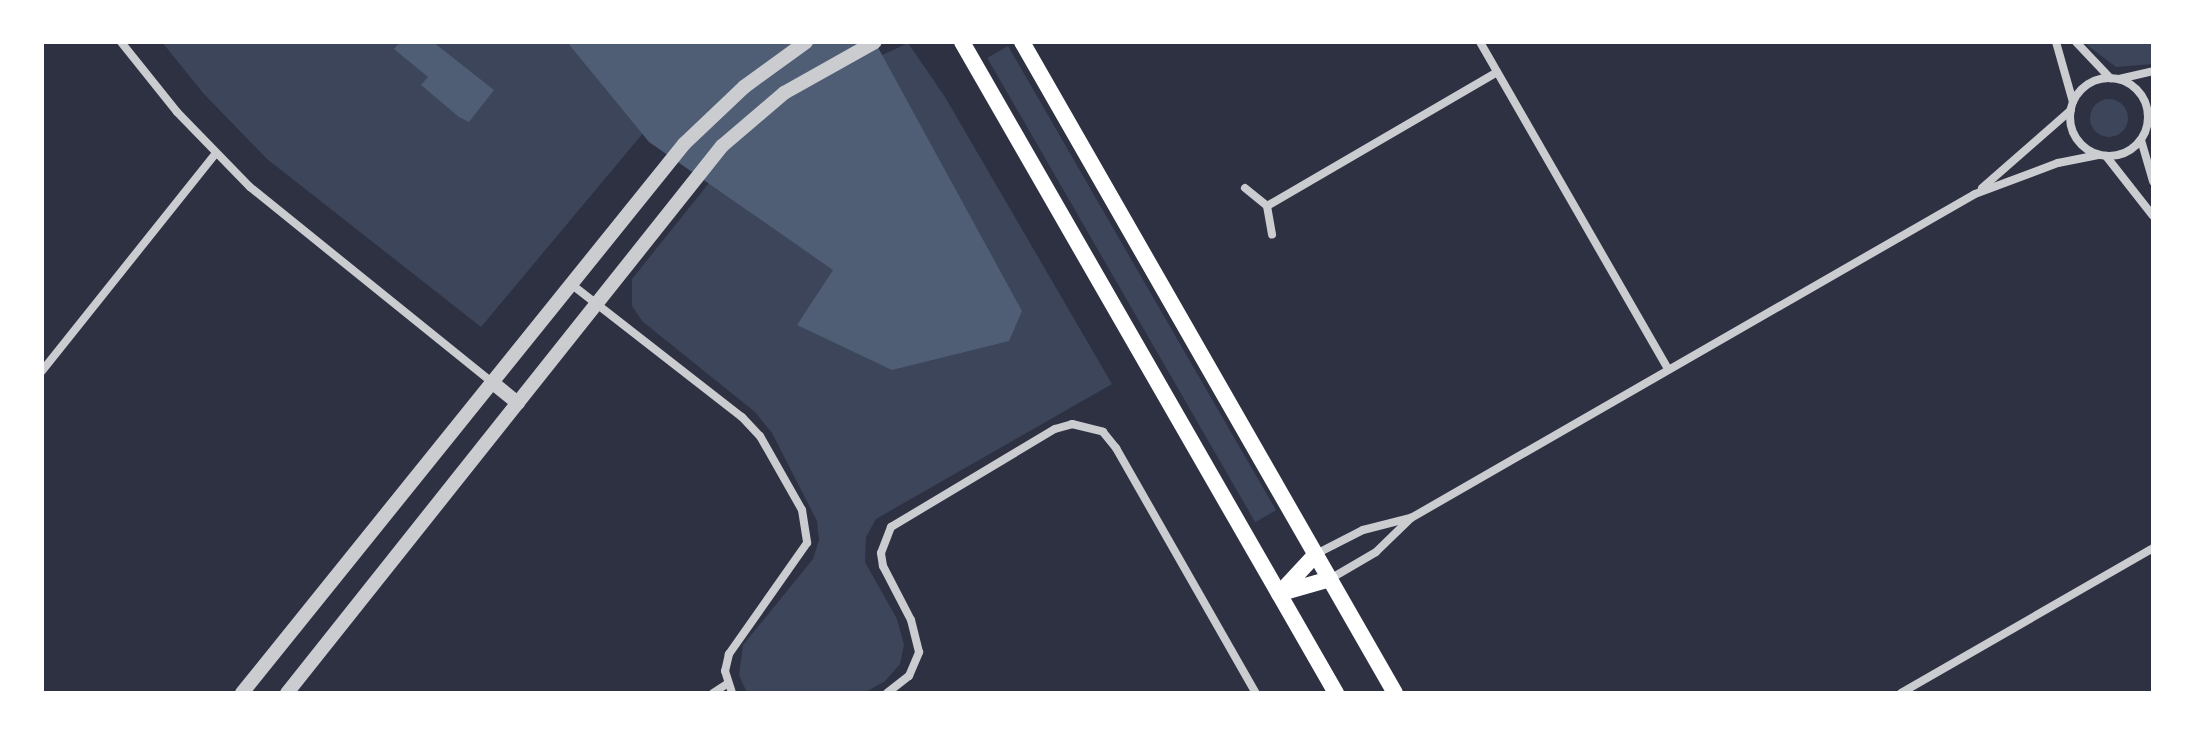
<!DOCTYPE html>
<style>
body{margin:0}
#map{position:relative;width:2195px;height:735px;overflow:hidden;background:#2d3142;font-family:"Asap Condensed",sans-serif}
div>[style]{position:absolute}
.green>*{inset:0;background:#3c4559;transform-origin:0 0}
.round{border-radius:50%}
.water>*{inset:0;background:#4f5d75}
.minor>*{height:8px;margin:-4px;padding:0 4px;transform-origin:4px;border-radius:4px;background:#caccd0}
.minor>.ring{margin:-4px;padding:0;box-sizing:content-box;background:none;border:8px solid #caccd0;border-radius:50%}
.tertiary>*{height:14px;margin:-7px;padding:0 7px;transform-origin:7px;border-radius:7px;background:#caccd0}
.secondary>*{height:16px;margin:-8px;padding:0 8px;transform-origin:8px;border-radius:8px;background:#fff}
span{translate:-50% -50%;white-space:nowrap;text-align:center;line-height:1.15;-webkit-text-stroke:6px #fff;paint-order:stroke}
.frame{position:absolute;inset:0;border:44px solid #fff;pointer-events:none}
</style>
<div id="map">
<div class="green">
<i style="clip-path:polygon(162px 42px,739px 42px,649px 126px,481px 327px,267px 159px,203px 93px)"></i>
<i style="clip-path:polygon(2083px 42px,2153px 42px,2153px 64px,2116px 67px)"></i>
<i style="clip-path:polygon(908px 43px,945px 97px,1112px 384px,876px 519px,866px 537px,865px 562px,897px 619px,904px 645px,900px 664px,885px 681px,864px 693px,747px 693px,739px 675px,743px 645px,813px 559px,819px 540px,817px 521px,772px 433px,755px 412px,642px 321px,632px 306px,632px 279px,725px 163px,833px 78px)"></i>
<i style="left:1008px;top:46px;width:536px;height:24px;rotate:60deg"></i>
<i class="round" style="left:2090px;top:99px;width:38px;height:38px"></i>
</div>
<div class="water">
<i style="clip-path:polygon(400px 42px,433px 42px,494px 90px,469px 122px,459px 117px,421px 85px,428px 77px,394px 49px)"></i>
<i style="clip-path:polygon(567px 42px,875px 42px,1022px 311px,1009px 341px,892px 370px,797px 325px,833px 270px,649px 142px)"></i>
</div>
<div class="minor">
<i style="left:121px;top:42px;width:90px;rotate:51.3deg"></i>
<i style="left:177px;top:112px;width:105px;rotate:45.8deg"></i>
<i style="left:250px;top:187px;width:312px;rotate:38.9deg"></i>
<i style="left:1480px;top:42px;width:377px;rotate:60.1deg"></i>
<i style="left:2056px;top:42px;width:62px;rotate:74.2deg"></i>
<i style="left:2076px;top:42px;width:50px;rotate:46.6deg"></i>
<i class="ring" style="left:2070px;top:78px;width:70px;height:70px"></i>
<i style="left:2119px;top:79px;width:35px;rotate:-13deg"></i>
<i style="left:2141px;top:140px;width:43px;rotate:73.7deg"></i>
<i style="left:2106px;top:156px;width:76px;rotate:51.9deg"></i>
<i style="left:1245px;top:188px;width:28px;rotate:39deg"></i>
<i style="left:1267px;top:206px;width:29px;rotate:80deg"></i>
<i style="left:1982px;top:188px;width:118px;rotate:-41.2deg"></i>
<i style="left:1267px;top:206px;width:266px;rotate:-30.2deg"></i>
<i style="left:571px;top:284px;width:217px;rotate:37.9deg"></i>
<i style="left:742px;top:417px;width:26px;rotate:47deg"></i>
<i style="left:760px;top:436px;width:85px;rotate:60.4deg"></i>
<i style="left:802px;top:510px;width:33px;rotate:81deg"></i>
<i style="left:807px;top:543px;width:136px;rotate:125.1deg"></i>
<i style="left:729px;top:654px;width:17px;rotate:103deg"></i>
<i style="left:725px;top:671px;width:23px;rotate:72deg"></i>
<i style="left:42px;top:371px;width:278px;rotate:-51.4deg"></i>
<i style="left:1316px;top:554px;width:53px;rotate:-27.1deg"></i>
<i style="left:1363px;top:530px;width:49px;rotate:-14.3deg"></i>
<i style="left:1330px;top:579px;width:53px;rotate:-30.4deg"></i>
<i style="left:1376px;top:552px;width:49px;rotate:-44.2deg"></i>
<i style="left:1411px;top:518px;width:650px;rotate:-29.88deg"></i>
<i style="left:1975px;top:194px;width:89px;rotate:-20.5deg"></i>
<i style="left:2058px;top:163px;width:41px;rotate:-11.3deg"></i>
<i style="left:713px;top:693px;width:17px;rotate:-33deg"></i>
<i style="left:887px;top:693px;width:28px;rotate:-38deg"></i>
<i style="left:909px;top:676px;width:26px;rotate:-67deg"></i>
<i style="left:919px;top:652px;width:33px;rotate:-104deg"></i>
<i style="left:911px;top:620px;width:61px;rotate:-117.4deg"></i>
<i style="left:883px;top:566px;width:13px;rotate:-99deg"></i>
<i style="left:881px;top:553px;width:28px;rotate:-69deg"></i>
<i style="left:891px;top:527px;width:191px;rotate:-30.9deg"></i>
<i style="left:1055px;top:429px;width:18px;rotate:-16deg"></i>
<i style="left:1072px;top:424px;width:32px;rotate:14deg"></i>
<i style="left:1103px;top:432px;width:21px;rotate:51deg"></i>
<i style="left:1116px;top:448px;width:282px;rotate:60.3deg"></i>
<i style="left:1901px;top:693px;width:291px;rotate:-29.9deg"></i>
</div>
<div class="tertiary">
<i style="left:493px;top:383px;width:32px;rotate:39deg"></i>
<i style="left:242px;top:693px;width:705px;rotate:-51.16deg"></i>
<i style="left:684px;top:144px;width:83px;rotate:-43.5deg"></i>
<i style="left:744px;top:87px;width:77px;rotate:-36deg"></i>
<i style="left:287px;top:693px;width:699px;rotate:-51.51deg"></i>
<i style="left:722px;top:146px;width:82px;rotate:-40.5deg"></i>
<i style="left:784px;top:93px;width:104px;rotate:-29.3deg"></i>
</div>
<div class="secondary">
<i style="left:962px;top:42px;width:751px;rotate:60.12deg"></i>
<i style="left:1022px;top:42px;width:750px;rotate:60.19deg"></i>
<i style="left:1281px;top:593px;width:51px;rotate:-15.9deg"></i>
<i style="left:1279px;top:594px;width:54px;rotate:-47.2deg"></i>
</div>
<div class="frame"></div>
</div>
